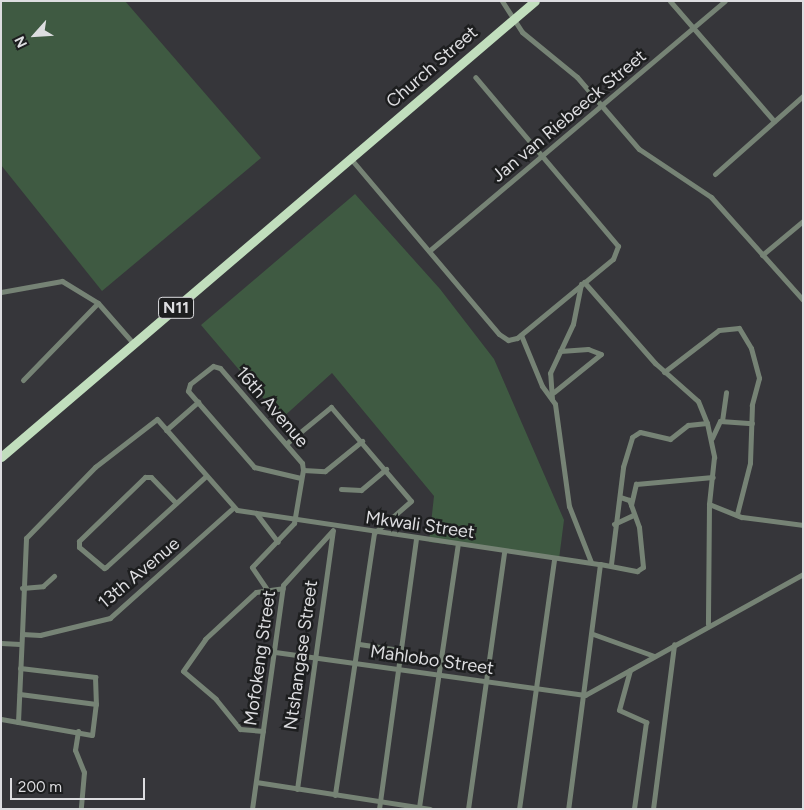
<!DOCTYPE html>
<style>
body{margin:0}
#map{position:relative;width:804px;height:810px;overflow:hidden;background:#36363a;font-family:Figtree,sans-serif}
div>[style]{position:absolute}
.green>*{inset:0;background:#3f5a42}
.minor>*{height:5px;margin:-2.5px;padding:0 2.5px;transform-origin:2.5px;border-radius:2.5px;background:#768375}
.trunk>*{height:9px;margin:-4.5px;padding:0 4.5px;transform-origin:4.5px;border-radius:4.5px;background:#c1debd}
span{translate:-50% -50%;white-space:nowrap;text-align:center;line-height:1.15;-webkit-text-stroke:5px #1d1e1f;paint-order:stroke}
.shield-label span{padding:1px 4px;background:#1d1e1f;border:1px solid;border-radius:4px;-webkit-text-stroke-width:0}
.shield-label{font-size:16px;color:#dddde0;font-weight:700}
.street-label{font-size:18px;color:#dddde0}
.frame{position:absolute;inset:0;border:2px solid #dddde0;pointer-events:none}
.north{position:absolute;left:10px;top:10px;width:50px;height:50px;-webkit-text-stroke:4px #1d1e1f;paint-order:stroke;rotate:244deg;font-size:14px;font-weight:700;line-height:20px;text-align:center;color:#dddde0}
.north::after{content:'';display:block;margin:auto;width:18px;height:22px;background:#dddde0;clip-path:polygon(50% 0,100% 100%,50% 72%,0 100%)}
.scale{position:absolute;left:10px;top:778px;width:135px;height:22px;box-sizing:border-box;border:2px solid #dddde0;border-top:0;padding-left:6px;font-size:15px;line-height:18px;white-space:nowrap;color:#dddde0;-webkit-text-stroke:4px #1d1e1f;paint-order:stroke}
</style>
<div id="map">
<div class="green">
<i style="clip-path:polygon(1px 1px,125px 1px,261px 158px,102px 291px,1px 165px)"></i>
<i style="clip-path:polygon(355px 194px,440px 289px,494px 359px,564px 520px,559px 559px,429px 542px,434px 496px,332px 373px,281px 419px,201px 325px)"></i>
</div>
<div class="minor">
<i style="left:502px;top:1px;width:37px;rotate:57deg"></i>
<i style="left:522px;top:32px;width:71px;rotate:39.3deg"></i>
<i style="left:577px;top:77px;width:95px;rotate:49.3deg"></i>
<i style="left:639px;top:149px;width:87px;rotate:33.7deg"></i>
<i style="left:711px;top:197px;width:138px;rotate:48.2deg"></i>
<i style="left:670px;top:1px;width:159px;rotate:49.1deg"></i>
<i style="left:351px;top:159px;width:229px;rotate:49.8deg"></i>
<i style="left:499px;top:334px;width:11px;rotate:34deg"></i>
<i style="left:508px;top:340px;width:9px;rotate:-13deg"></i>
<i style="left:517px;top:338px;width:124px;rotate:-39.5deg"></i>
<i style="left:613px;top:259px;width:14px;rotate:-69deg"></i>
<i style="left:618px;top:246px;width:221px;rotate:-130.2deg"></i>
<i style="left:715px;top:174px;width:118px;rotate:-41.6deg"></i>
<i style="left:429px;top:251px;width:387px;rotate:-40.2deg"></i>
<i style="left:762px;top:255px;width:53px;rotate:-39.7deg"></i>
<i style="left:584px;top:282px;width:108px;rotate:48.8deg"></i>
<i style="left:655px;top:363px;width:57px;rotate:41.5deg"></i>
<i style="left:698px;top:401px;width:24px;rotate:68deg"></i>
<i style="left:707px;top:423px;width:35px;rotate:78deg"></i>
<i style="left:714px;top:457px;width:47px;rotate:96.1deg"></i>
<i style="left:709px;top:504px;width:120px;rotate:90.5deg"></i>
<i style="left:1px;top:292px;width:62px;rotate:-10.2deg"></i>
<i style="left:62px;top:281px;width:42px;rotate:31.4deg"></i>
<i style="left:98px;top:303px;width:53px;rotate:48.8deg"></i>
<i style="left:521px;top:335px;width:55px;rotate:67.6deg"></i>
<i style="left:542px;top:386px;width:22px;rotate:54deg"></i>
<i style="left:555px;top:404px;width:103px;rotate:82.2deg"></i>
<i style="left:569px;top:506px;width:60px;rotate:68.6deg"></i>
<i style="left:664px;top:372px;width:69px;rotate:-37.4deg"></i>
<i style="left:719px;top:330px;width:20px;rotate:-6deg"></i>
<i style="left:739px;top:328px;width:23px;rotate:59deg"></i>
<i style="left:751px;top:348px;width:31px;rotate:75deg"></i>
<i style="left:759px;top:378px;width:28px;rotate:105deg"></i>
<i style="left:752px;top:405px;width:58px;rotate:92deg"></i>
<i style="left:750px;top:463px;width:53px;rotate:104.3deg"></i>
<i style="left:23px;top:380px;width:107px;rotate:-45.8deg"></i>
<i style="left:554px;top:392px;width:60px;rotate:-39deg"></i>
<i style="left:601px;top:354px;width:14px;rotate:-159deg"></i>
<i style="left:588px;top:349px;width:28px;rotate:176deg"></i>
<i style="left:552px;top:399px;width:26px;rotate:-94deg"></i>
<i style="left:550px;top:373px;width:54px;rotate:-64.9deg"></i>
<i style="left:573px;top:324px;width:41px;rotate:-78.7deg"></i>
<i style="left:722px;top:421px;width:29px;rotate:-82deg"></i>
<i style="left:166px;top:430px;width:43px;rotate:-41.2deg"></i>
<i style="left:712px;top:438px;width:19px;rotate:-65deg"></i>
<i style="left:720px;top:421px;width:32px;rotate:4deg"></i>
<i style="left:287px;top:443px;width:57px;rotate:-39.3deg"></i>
<i style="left:331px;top:407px;width:123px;rotate:49.6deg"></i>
<i style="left:411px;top:501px;width:49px;rotate:139.1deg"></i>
<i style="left:374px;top:533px;width:265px;rotate:98.5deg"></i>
<i style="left:303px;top:470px;width:22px;rotate:3deg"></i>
<i style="left:325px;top:471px;width:48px;rotate:-39deg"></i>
<i style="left:341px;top:489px;width:20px;rotate:3deg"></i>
<i style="left:361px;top:490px;width:33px;rotate:-40deg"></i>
<i style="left:176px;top:503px;width:36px;rotate:-134deg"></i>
<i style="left:151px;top:477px;width:6px;rotate:180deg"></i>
<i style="left:145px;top:477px;width:92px;rotate:135.9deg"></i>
<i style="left:79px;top:541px;width:6px;rotate:90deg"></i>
<i style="left:79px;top:547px;width:33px;rotate:40deg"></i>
<i style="left:104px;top:568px;width:2px;rotate:-27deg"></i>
<i style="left:106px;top:567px;width:135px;rotate:-42.3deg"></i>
<i style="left:709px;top:504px;width:35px;rotate:22deg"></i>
<i style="left:742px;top:517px;width:62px;rotate:7.5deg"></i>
<i style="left:631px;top:505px;width:22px;rotate:-77deg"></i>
<i style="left:636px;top:484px;width:77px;rotate:-5.2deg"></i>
<i style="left:233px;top:508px;width:165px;rotate:138.2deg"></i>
<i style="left:110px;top:618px;width:72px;rotate:166.3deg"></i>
<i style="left:40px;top:635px;width:18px;rotate:-177deg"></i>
<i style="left:22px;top:634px;width:96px;rotate:-87.6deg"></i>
<i style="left:26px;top:538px;width:99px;rotate:-45.8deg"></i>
<i style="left:95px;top:467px;width:78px;rotate:-37.7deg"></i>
<i style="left:157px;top:419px;width:121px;rotate:48.7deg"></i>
<i style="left:237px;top:510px;width:367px;rotate:8.5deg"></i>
<i style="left:600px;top:564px;width:247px;rotate:97.4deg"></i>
<i style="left:256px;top:513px;width:36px;rotate:53deg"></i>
<i style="left:614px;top:524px;width:21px;rotate:-25deg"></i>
<i style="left:600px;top:564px;width:38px;rotate:11deg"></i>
<i style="left:637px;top:571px;width:7px;rotate:-34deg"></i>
<i style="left:643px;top:567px;width:40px;rotate:-95.7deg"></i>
<i style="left:639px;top:527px;width:29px;rotate:-110deg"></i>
<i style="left:629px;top:500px;width:9px;rotate:-162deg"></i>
<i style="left:611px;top:564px;width:98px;rotate:-82.9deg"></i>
<i style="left:623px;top:467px;width:31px;rotate:-73deg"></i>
<i style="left:632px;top:437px;width:9px;rotate:-32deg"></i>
<i style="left:640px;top:432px;width:31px;rotate:13deg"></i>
<i style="left:670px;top:439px;width:23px;rotate:-38deg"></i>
<i style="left:688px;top:425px;width:19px;rotate:-6deg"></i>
<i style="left:22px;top:588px;width:21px;rotate:-5deg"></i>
<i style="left:43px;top:586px;width:15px;rotate:-42deg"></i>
<i style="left:266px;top:588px;width:25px;rotate:-124deg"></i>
<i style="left:252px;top:567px;width:61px;rotate:-46.3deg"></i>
<i style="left:294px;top:523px;width:54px;rotate:-80.4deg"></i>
<i style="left:303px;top:470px;width:7px;rotate:-98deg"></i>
<i style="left:302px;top:463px;width:125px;rotate:-130.8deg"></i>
<i style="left:220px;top:368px;width:7px;rotate:-164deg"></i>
<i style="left:213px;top:366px;width:29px;rotate:142deg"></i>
<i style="left:190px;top:384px;width:7px;rotate:106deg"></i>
<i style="left:188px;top:391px;width:101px;rotate:49deg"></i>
<i style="left:254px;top:467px;width:48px;rotate:13.2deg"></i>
<i style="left:593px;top:634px;width:65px;rotate:19.8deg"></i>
<i style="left:1px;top:643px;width:19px;rotate:3deg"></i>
<i style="left:359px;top:644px;width:41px;rotate:8.3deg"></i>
<i style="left:275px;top:652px;width:313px;rotate:7.9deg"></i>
<i style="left:20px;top:668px;width:76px;rotate:6.8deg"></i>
<i style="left:95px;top:677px;width:27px;rotate:88deg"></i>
<i style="left:630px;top:670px;width:41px;rotate:105.4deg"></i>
<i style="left:619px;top:710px;width:30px;rotate:24deg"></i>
<i style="left:646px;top:722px;width:88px;rotate:97.9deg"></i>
<i style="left:585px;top:695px;width:249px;rotate:-29deg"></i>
<i style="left:1px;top:719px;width:92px;rotate:10deg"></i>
<i style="left:92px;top:735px;width:31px;rotate:-83deg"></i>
<i style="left:96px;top:704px;width:77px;rotate:-172.5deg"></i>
<i style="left:18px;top:722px;width:88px;rotate:-87.4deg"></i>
<i style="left:78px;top:731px;width:19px;rotate:99deg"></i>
<i style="left:75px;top:750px;width:24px;rotate:68deg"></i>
<i style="left:84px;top:772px;width:37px;rotate:95deg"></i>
<i style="left:263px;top:731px;width:23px;rotate:-175deg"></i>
<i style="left:240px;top:729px;width:38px;rotate:-129deg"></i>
<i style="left:216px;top:699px;width:43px;rotate:-139.7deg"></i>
<i style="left:183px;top:671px;width:39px;rotate:-55deg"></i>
<i style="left:205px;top:639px;width:69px;rotate:-42.7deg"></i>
<i style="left:256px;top:592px;width:27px;rotate:-8deg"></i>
<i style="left:256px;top:782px;width:176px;rotate:8.8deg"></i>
<i style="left:297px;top:789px;width:261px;rotate:-82.1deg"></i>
<i style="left:419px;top:807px;width:266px;rotate:-81.6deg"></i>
<i style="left:252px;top:809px;width:226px;rotate:-82.1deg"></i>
<i style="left:283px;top:585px;width:74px;rotate:-47.7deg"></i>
<i style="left:379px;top:809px;width:274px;rotate:-82.2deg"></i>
<i style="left:468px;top:809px;width:260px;rotate:-82deg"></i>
<i style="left:519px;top:809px;width:252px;rotate:-82deg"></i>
<i style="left:653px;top:809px;width:166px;rotate:-82.7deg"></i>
</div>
<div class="trunk">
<i style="left:1px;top:457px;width:702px;rotate:-40.5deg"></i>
</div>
<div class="shield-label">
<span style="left:176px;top:308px">N11</span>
</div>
<div class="street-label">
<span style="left:432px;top:67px;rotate:-41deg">Church Street</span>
<span style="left:569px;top:116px;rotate:-40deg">Jan van Riebeeck Street</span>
<span style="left:272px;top:407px;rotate:49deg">16th Avenue</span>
<span style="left:420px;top:525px;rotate:8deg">Mkwali Street</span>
<span style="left:139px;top:573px;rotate:-40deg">13th Avenue</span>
<span style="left:301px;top:655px;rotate:-82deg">Ntshangase Street</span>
<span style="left:260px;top:658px;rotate:-82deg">Mofokeng Street</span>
<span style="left:432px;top:660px;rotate:8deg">Mahlobo Street</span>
</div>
<div class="frame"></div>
<div class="north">N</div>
<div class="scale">200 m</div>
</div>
